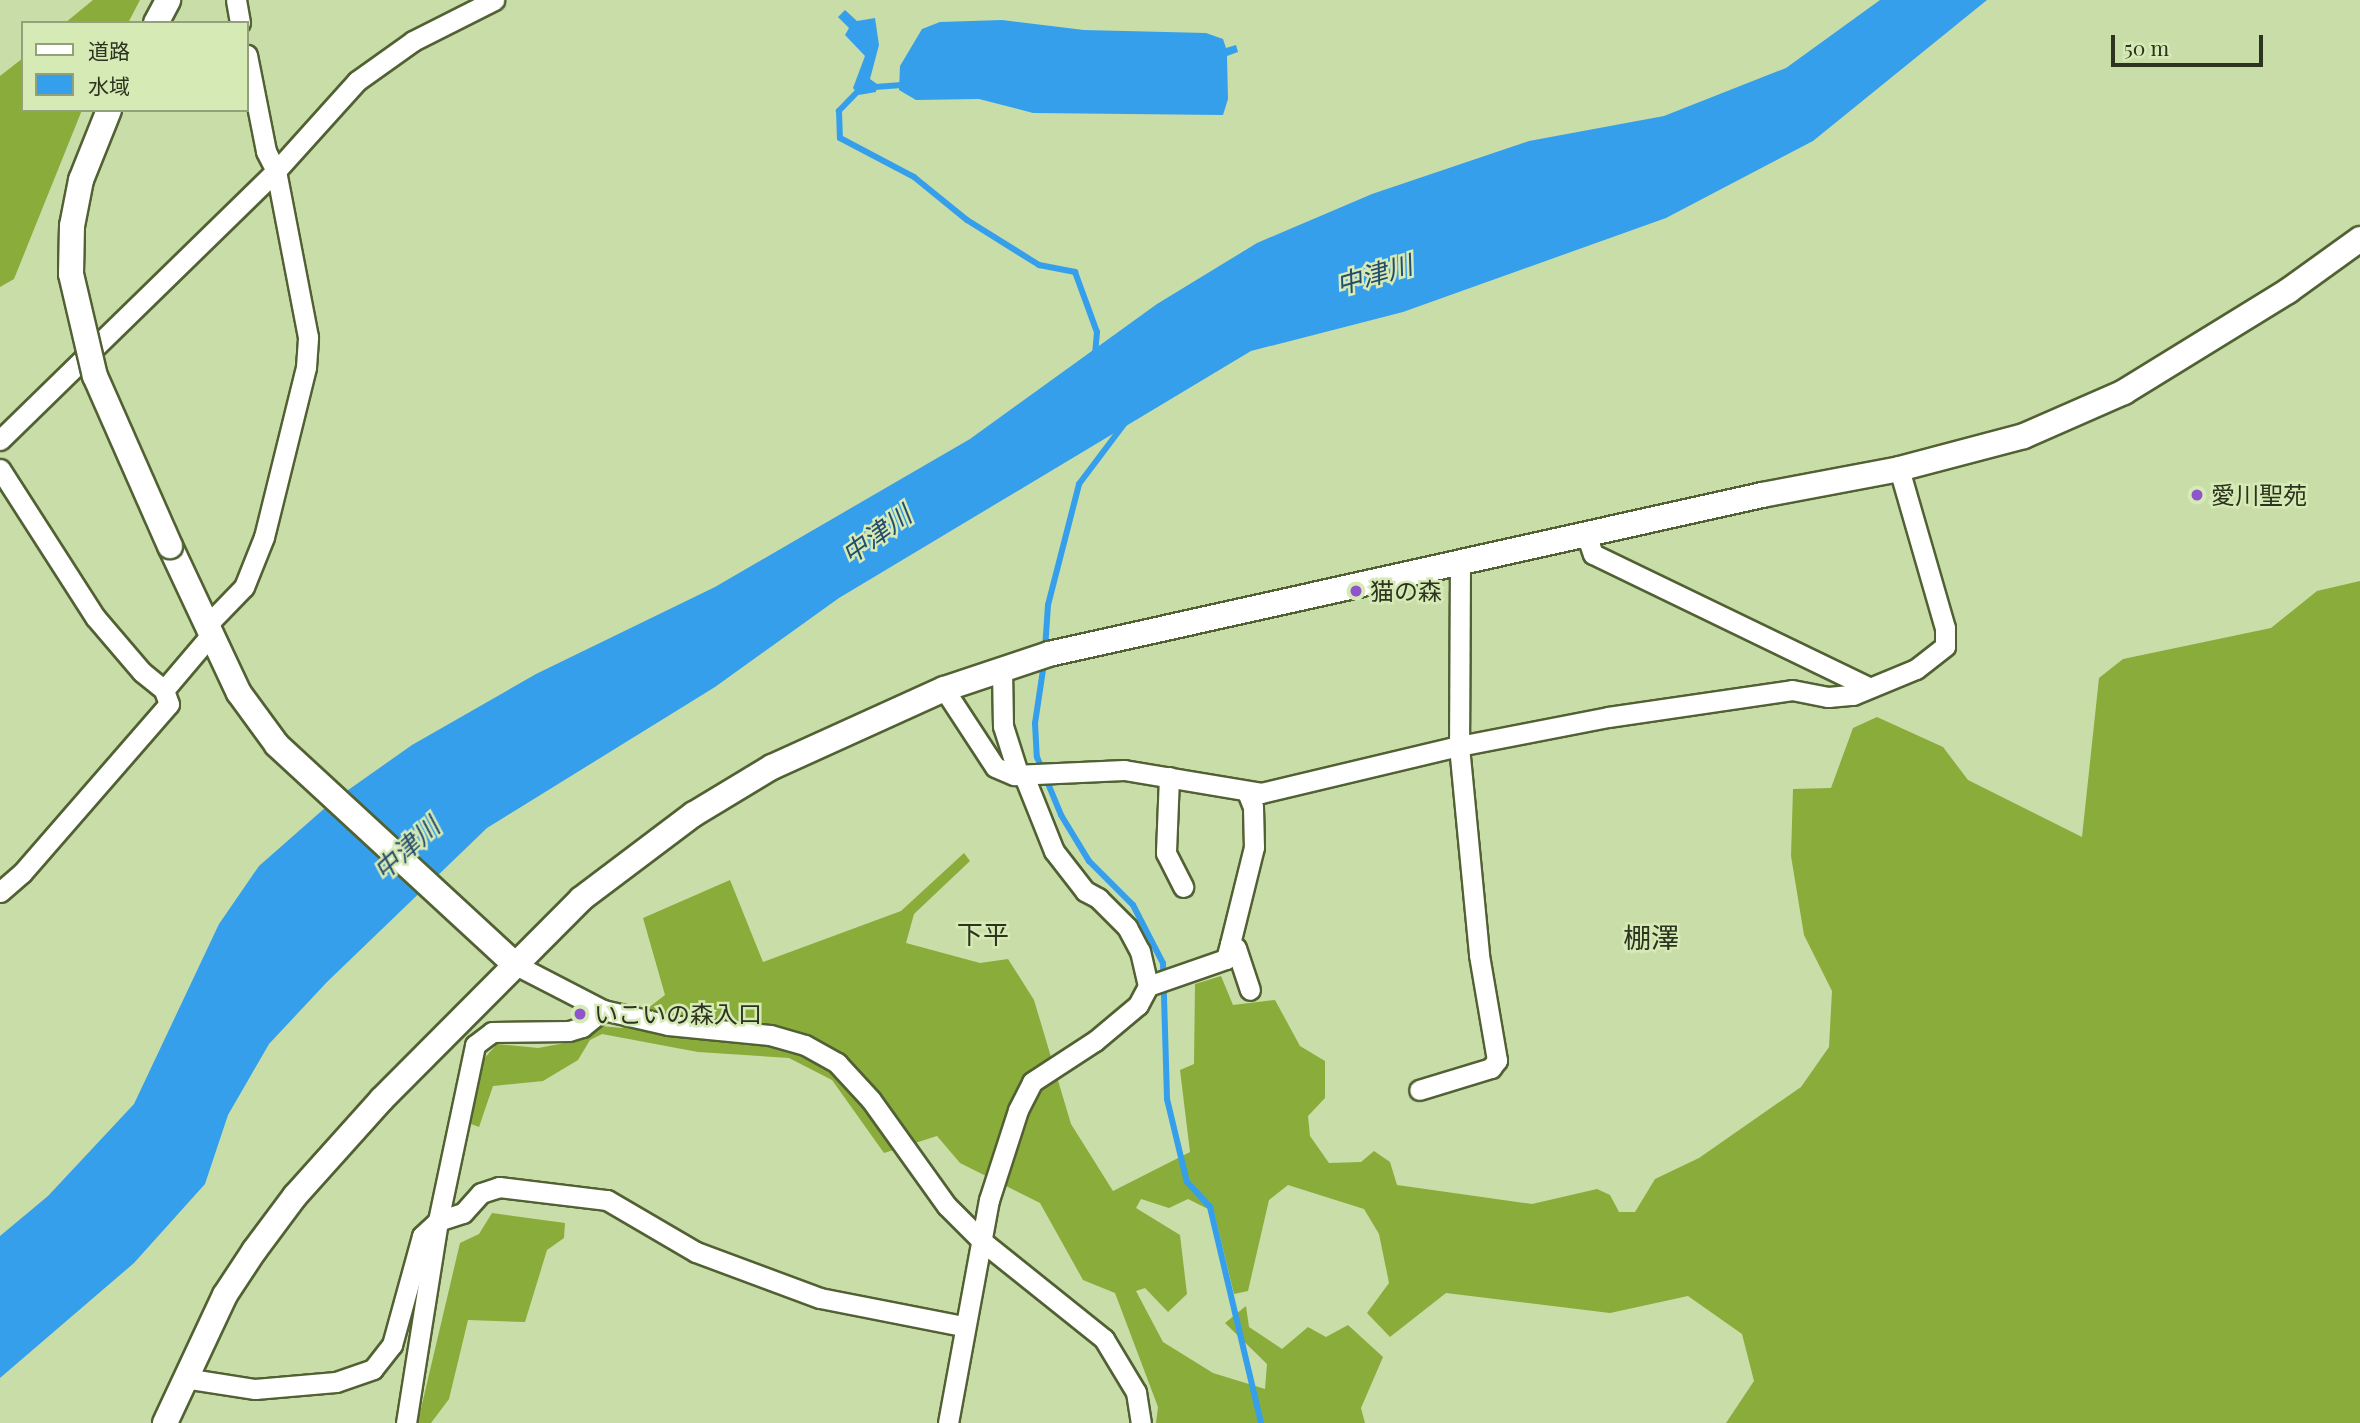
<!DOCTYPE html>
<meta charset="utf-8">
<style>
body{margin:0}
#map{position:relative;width:2360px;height:1423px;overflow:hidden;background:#c9dda9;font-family:"Playfair Display","Noto Sans JP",serif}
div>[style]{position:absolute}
.forest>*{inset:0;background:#89ac3a}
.water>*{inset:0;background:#369feb}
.stream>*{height:6px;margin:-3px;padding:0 3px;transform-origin:3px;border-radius:3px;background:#369feb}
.roads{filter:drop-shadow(2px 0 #516133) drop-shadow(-2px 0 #516133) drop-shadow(0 2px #516133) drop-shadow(0 -2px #516133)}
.minor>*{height:19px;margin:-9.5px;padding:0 9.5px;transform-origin:9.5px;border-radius:9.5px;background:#fff}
.tertiary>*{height:24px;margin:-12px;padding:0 12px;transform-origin:12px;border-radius:12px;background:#fff}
.bridges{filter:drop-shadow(2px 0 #516133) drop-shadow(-2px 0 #516133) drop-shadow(0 2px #516133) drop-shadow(0 -2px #516133)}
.tertiary-bridge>*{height:24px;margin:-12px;padding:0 12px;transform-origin:12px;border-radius:12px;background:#fff}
.dots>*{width:19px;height:19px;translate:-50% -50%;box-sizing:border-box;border:4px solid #d6eab5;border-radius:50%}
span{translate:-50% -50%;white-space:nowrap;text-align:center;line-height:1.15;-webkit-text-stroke:5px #d6eab5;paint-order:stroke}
.poi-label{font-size:24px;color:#2c331f}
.left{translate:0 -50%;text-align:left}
.water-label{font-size:26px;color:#244c6c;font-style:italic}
.neighbourhood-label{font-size:26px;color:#2c331f}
.quarter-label{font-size:28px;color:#2c331f}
.legend{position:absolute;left:21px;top:21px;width:228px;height:91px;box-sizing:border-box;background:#d6eab5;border:2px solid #92a179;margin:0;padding:9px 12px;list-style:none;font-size:21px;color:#2c331f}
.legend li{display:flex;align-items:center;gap:14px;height:35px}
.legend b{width:35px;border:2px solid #92a179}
.scale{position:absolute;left:2111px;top:35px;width:152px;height:32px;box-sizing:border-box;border:4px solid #2c331f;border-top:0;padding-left:9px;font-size:21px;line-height:24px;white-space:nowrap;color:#2c331f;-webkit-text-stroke:5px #d6eab5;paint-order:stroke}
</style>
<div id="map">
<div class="forest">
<i style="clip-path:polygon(93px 0,140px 0,128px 23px,65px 23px)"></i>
<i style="clip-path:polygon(23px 58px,23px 110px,82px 110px,14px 279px,0 287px,0 76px)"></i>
<i style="clip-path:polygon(2360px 581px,2360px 1423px,1726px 1423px,1754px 1381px,1742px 1334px,1688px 1296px,1610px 1313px,1446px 1293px,1390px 1337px,1367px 1313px,1389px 1283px,1379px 1234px,1364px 1209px,1288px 1185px,1269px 1200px,1248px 1291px,1234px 1294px,1214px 1212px,1188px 1199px,1169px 1208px,1141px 1199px,1136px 1208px,1180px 1235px,1187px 1294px,1168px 1312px,1145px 1288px,1136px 1291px,1163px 1342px,1213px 1373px,1265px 1389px,1267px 1364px,1225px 1323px,1246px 1306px,1249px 1327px,1282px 1349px,1308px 1327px,1326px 1337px,1348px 1325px,1383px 1357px,1361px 1408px,1365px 1423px,1156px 1423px,1158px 1407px,1115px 1293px,1083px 1280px,1040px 1203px,960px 1163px,937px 1136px,884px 1153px,832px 1080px,789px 1058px,698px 1052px,602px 1034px,590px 1040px,578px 1060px,543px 1081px,493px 1086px,479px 1127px,471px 1124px,481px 1062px,497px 1044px,538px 1048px,576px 1041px,601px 1026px,622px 1028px,665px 995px,643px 918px,730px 880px,763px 962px,901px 911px,964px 853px,970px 861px,914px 914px,906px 943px,980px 963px,1008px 959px,1034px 1000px,1071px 1124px,1113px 1191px,1190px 1152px,1180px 1070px,1194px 1064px,1195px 984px,1221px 976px,1233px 1005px,1275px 1000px,1300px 1046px,1325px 1061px,1325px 1098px,1308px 1116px,1310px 1136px,1329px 1163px,1361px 1162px,1374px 1151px,1390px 1162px,1397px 1185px,1532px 1204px,1597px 1189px,1610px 1195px,1619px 1212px,1635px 1212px,1655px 1179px,1699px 1158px,1801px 1087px,1829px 1047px,1832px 991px,1804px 935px,1791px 856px,1793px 789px,1831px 788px,1853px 728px,1877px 717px,1943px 747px,1968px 780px,2082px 837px,2099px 678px,2123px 659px,2271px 628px,2317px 591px)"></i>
<i style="clip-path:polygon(492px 1213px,565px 1223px,564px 1238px,547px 1250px,525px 1322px,468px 1320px,449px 1399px,431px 1423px,408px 1423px,419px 1417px,460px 1243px,479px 1234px)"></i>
</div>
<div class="water">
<i style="clip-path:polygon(1880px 0,1987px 0,1813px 141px,1666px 218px,1403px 312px,1251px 351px,839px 598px,715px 687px,487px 828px,327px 982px,269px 1044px,228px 1115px,205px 1184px,134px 1263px,0 1378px,0 1236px,48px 1196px,134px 1104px,219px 924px,259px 866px,334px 800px,412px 745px,536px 674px,715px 587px,970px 439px,1157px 304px,1257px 243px,1372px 194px,1529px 141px,1664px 116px,1786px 68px)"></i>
<i style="clip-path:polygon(845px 10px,857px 21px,875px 18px,879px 45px,870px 79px,877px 84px,876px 92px,859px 95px,853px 88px,865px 56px,845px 35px,849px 28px,838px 17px)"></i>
<i style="clip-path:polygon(1002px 20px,1084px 30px,1206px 33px,1223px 39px,1226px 48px,1236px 45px,1238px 52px,1227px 56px,1228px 99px,1223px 115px,1033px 113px,979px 99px,916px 100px,899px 90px,900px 66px,922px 29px,940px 22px)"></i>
</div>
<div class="stream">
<i style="left:902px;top:85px;width:41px;rotate:175.8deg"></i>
<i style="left:861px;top:88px;width:32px;rotate:134deg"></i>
<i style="left:839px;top:111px;width:27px;rotate:88deg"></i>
<i style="left:840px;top:138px;width:84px;rotate:27.8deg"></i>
<i style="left:914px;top:177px;width:68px;rotate:39.1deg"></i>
<i style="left:967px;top:220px;width:85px;rotate:32deg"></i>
<i style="left:1039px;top:265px;width:37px;rotate:11deg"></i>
<i style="left:1075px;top:272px;width:64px;rotate:69.9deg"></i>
<i style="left:1097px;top:332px;width:22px;rotate:95deg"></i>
<i style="left:1045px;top:649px;width:44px;rotate:-86.1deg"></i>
<i style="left:1048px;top:605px;width:125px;rotate:-75.6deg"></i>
<i style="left:1079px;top:484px;width:76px;rotate:-53deg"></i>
<i style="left:1044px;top:663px;width:61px;rotate:98.5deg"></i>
<i style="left:1035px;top:723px;width:34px;rotate:87deg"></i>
<i style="left:1037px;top:757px;width:63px;rotate:67.5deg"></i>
<i style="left:1061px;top:815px;width:54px;rotate:58.7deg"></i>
<i style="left:1089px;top:861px;width:62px;rotate:45deg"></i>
<i style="left:1133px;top:905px;width:65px;rotate:62.7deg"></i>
<i style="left:1163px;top:963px;width:136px;rotate:88.3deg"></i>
<i style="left:1167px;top:1099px;width:85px;rotate:76.5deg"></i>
<i style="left:1187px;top:1182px;width:34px;rotate:47deg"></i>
<i style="left:1210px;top:1207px;width:222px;rotate:76.7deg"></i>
</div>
<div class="roads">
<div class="minor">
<i style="left:236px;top:0;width:23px;rotate:80deg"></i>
<i style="left:0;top:440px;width:385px;rotate:-44.3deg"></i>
<i style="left:276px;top:171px;width:121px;rotate:-48deg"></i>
<i style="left:357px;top:81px;width:69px;rotate:-35.5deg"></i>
<i style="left:413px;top:41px;width:91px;rotate:-26.8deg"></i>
<i style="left:0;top:469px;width:176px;rotate:57.3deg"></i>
<i style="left:95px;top:617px;width:72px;rotate:49.5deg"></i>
<i style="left:142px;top:672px;width:28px;rotate:39deg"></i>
<i style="left:164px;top:690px;width:70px;rotate:-49.7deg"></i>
<i style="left:209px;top:637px;width:16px;rotate:-83deg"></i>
<i style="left:211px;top:621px;width:47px;rotate:-45.9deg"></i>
<i style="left:244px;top:587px;width:54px;rotate:-68.2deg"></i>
<i style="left:264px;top:537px;width:175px;rotate:-76.1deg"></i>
<i style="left:306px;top:367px;width:30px;rotate:-86deg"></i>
<i style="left:308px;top:337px;width:169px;rotate:-100.9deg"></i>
<i style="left:276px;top:171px;width:22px;rotate:-117deg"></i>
<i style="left:266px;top:151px;width:98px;rotate:-101.2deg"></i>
<i style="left:1586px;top:534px;width:21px;rotate:71deg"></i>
<i style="left:1593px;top:554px;width:303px;rotate:25.8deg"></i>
<i style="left:1460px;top:562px;width:184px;rotate:90.3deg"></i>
<i style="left:1459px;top:746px;width:152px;rotate:-11deg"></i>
<i style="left:1608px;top:717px;width:186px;rotate:-8.3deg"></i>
<i style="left:1792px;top:690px;width:37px;rotate:11deg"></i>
<i style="left:1828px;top:697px;width:25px;rotate:-5deg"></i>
<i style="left:1853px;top:695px;width:68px;rotate:-22.4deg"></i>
<i style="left:1916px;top:669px;width:37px;rotate:-38deg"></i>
<i style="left:1945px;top:646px;width:18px;rotate:-90deg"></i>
<i style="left:1945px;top:628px;width:166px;rotate:-106.1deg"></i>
<i style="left:1002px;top:669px;width:57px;rotate:89deg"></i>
<i style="left:1003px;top:726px;width:52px;rotate:72.3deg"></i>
<i style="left:944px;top:689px;width:93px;rotate:56.8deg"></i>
<i style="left:995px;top:767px;width:21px;rotate:23deg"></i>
<i style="left:1014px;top:775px;width:110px;rotate:-2.6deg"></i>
<i style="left:1124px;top:770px;width:139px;rotate:9.5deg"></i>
<i style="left:1261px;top:793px;width:204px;rotate:-13.4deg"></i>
<i style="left:1459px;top:746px;width:210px;rotate:84.5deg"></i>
<i style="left:1479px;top:955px;width:107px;rotate:80.3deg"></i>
<i style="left:1497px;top:1060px;width:10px;rotate:127deg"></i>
<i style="left:1491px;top:1068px;width:75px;rotate:163deg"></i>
<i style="left:1024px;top:776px;width:81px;rotate:68.2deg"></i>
<i style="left:1054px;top:851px;width:51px;rotate:52.2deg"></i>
<i style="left:1085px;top:891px;width:15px;rotate:28deg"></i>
<i style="left:1098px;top:898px;width:41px;rotate:45deg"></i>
<i style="left:1127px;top:927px;width:27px;rotate:62deg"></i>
<i style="left:1140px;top:951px;width:36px;rotate:77deg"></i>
<i style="left:1148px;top:986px;width:83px;rotate:-19.1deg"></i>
<i style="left:1226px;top:959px;width:16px;rotate:-75deg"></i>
<i style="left:1169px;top:777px;width:76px;rotate:92.3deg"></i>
<i style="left:1166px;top:853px;width:38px;rotate:63deg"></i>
<i style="left:1247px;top:792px;width:16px;rotate:68deg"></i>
<i style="left:1253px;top:807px;width:40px;rotate:88.6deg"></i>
<i style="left:1254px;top:847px;width:100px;rotate:103.9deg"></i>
<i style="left:1230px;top:944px;width:7px;rotate:34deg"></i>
<i style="left:1236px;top:948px;width:44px;rotate:71.6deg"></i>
<i style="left:0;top:892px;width:29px;rotate:-41deg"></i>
<i style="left:22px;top:873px;width:224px;rotate:-49deg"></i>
<i style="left:169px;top:704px;width:15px;rotate:-110deg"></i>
<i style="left:514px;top:964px;width:100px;rotate:27.3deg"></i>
<i style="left:603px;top:1010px;width:67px;rotate:13deg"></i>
<i style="left:668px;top:1025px;width:102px;rotate:5.6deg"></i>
<i style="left:770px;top:1035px;width:36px;rotate:16deg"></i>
<i style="left:805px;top:1045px;width:37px;rotate:29deg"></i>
<i style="left:837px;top:1063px;width:50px;rotate:47.4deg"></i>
<i style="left:871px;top:1100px;width:130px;rotate:54.4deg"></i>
<i style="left:947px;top:1206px;width:51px;rotate:45deg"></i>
<i style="left:983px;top:1242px;width:155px;rotate:38.7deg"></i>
<i style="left:1104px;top:1339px;width:62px;rotate:58.9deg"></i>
<i style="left:1136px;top:1392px;width:31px;rotate:81deg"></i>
<i style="left:184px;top:1378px;width:72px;rotate:8.8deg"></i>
<i style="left:255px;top:1389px;width:81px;rotate:-4.9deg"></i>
<i style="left:336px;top:1382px;width:39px;rotate:-19deg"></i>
<i style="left:373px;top:1369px;width:31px;rotate:-52deg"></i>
<i style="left:392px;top:1345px;width:113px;rotate:-74.6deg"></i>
<i style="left:422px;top:1236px;width:22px;rotate:-43deg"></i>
<i style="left:438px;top:1221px;width:26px;rotate:-18deg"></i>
<i style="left:463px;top:1213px;width:27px;rotate:-48deg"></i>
<i style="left:481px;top:1193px;width:19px;rotate:-18deg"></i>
<i style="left:499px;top:1187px;width:109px;rotate:6.9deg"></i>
<i style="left:607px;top:1200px;width:103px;rotate:30.3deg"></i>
<i style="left:696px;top:1252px;width:132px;rotate:20.4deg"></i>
<i style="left:820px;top:1298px;width:146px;rotate:11.1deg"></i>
<i style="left:406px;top:1423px;width:205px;rotate:-81deg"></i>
<i style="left:438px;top:1221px;width:180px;rotate:-78.1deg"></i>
<i style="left:475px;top:1045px;width:21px;rotate:-37deg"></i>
<i style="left:492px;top:1032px;width:77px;rotate:-0.7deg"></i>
<i style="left:569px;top:1031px;width:14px;rotate:-17deg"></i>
<i style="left:582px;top:1027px;width:27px;rotate:-39deg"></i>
<i style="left:948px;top:1423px;width:227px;rotate:-79.6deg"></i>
<i style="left:989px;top:1200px;width:95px;rotate:-72.1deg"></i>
<i style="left:1018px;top:1110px;width:31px;rotate:-63deg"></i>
<i style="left:1032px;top:1082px;width:75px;rotate:-33.1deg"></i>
<i style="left:1095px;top:1041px;width:56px;rotate:-39.9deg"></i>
<i style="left:1138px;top:1005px;width:21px;rotate:-62deg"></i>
</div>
<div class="tertiary">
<i style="left:156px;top:23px;width:26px;rotate:-62deg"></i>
<i style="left:170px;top:546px;width:162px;rotate:64.9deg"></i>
<i style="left:239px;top:693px;width:64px;rotate:53.8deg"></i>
<i style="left:277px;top:745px;width:323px;rotate:42.7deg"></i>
<i style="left:165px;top:1423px;width:141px;rotate:-64.9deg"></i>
<i style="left:225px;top:1295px;width:53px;rotate:-56.6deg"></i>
<i style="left:254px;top:1251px;width:69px;rotate:-53.3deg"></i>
<i style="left:295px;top:1196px;width:130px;rotate:-48.1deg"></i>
<i style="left:382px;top:1099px;width:282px;rotate:-45.1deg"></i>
<i style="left:581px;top:899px;width:141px;rotate:-37deg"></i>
<i style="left:694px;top:814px;width:91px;rotate:-31.1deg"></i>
<i style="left:772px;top:767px;width:189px;rotate:-24.4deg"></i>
<i style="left:944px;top:689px;width:111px;rotate:-18.4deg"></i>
<i style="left:1049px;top:654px;width:731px;rotate:-12.57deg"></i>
<i style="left:1762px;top:495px;width:139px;rotate:-10.7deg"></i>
<i style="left:1899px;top:469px;width:129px;rotate:-14.8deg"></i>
<i style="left:2024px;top:436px;width:109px;rotate:-23.7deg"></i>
<i style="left:2124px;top:392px;width:193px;rotate:-31.6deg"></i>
<i style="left:2288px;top:291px;width:89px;rotate:-35.8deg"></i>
</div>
</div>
<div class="bridges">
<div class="tertiary-bridge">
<i style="left:109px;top:110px;width:75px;rotate:111.8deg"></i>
<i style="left:81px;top:180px;width:47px;rotate:101.1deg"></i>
<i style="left:72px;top:226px;width:48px;rotate:91.2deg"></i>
<i style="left:71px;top:274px;width:105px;rotate:76.8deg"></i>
<i style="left:95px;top:376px;width:186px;rotate:66.2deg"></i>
</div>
</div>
<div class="dots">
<i style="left:2197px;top:495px;background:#9054cb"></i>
<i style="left:1356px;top:591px;background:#9054cb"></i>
<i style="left:580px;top:1014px;background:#9054cb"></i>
</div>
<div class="poi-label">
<span class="left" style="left:2211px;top:495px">愛川聖苑</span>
<span class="left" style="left:1370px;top:591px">猫の森</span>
<span class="left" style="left:594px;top:1014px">いこいの森入口</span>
</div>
<div class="water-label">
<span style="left:1374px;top:274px;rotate:-16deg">中津川</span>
<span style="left:876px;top:534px;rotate:-36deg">中津川</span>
<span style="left:406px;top:848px;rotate:-42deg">中津川</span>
</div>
<div class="neighbourhood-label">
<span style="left:983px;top:934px">下平</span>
</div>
<div class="quarter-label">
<span style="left:1651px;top:937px">棚澤</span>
</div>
<ul class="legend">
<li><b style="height:9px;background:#fff"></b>道路</li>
<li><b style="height:19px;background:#369feb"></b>水域</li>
</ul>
<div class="scale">50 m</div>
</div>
